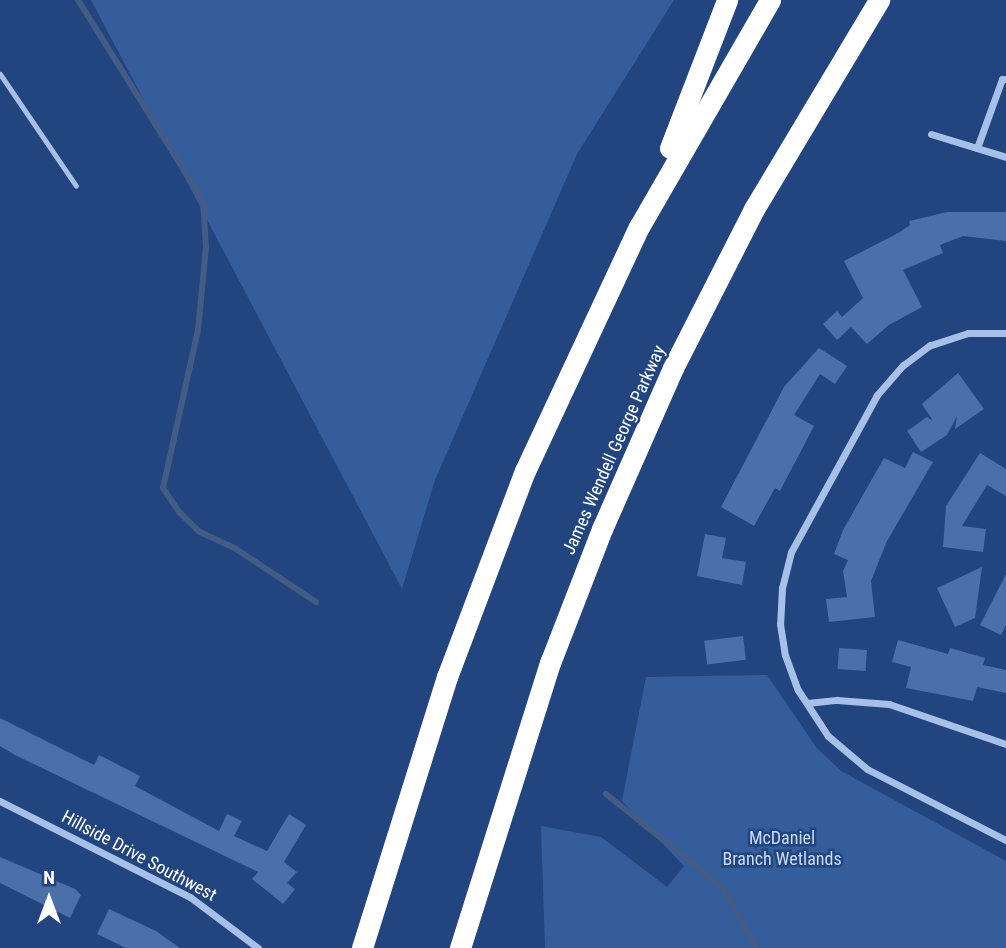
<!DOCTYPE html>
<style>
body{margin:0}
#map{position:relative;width:1006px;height:948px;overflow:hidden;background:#22457f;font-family:"Roboto Condensed",sans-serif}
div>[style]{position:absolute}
.green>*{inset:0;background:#355d9c}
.stream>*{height:6px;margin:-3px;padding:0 3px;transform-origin:3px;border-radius:3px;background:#425c86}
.building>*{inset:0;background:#4b6fa8;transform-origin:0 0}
.service>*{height:5px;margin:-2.5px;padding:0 2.5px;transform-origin:2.5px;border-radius:2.5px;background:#a7c0e7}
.minor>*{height:7px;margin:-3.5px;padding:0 3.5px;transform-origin:3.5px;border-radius:3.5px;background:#a7c0e7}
.motorway>*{height:21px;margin:-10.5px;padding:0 10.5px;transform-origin:10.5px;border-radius:10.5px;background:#fff}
span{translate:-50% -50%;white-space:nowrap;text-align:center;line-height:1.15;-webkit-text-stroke:5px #22457f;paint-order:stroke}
.street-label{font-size:18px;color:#fff}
.park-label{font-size:18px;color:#cadbf5}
.north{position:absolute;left:14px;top:864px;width:70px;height:70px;-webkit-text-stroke:5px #22457f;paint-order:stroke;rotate:0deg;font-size:19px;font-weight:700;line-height:28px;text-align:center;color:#fff}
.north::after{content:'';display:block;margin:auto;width:24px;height:32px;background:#fff;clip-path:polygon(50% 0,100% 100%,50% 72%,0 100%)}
</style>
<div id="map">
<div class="green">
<i style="clip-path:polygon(91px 0,674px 0,577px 154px,435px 480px,402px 589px)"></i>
<i style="clip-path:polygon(767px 675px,816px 747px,841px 771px,1006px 861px,1006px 948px,545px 948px,541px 826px,601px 837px,667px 887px,684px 866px,622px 801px,646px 677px)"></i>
</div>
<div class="stream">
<i style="left:78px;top:0;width:237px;rotate:58.1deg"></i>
<i style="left:203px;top:201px;width:46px;rotate:86.3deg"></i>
<i style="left:206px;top:247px;width:83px;rotate:95.5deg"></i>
<i style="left:198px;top:330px;width:162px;rotate:102.5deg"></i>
<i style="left:163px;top:488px;width:29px;rotate:56deg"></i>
<i style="left:179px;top:512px;width:29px;rotate:44deg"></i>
<i style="left:200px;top:532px;width:40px;rotate:25deg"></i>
<i style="left:236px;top:549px;width:96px;rotate:33.5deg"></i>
<i style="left:606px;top:794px;width:150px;rotate:38.8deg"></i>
<i style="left:723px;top:888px;width:68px;rotate:61.2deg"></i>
</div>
<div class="building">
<i style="clip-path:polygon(947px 212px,1006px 212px,1006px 241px,963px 236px,940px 245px,943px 253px,903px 270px,922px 307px,889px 325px,867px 344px,851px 327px,837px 340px,823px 324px,837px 311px,842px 317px,863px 298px,844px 261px,900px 232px,910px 225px,909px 221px)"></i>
<i style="clip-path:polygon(819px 348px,847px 366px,835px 384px,820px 374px,794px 415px,814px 426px,780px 491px,775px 488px,754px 526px,721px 507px,784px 387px)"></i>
<i style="clip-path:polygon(958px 373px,984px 409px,955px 429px,957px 416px,947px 435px,921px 452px,907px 431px,927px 417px,933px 421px,922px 404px)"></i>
<i style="clip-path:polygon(913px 452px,933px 462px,887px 541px,871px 581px,875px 617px,829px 622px,826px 599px,847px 597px,843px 571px,848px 560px,834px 554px,843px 530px,884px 458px,905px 468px)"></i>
<i style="clip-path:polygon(980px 453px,1006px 469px,1006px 496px,987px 485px,962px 526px,986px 529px,983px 552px,943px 547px,946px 506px)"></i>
<i style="clip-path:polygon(705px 534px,726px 538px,722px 558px,746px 562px,742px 585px,697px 576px)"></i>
<i style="clip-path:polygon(982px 567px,975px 618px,955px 627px,937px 588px)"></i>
<i style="clip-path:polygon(1006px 574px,1006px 625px,1001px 635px,980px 625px)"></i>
<i style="left:743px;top:636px;width:24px;height:39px;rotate:83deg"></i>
<i style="clip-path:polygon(898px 640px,948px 654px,950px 648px,985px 658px,983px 665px,1006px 670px,1006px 693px,977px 687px,973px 701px,906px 688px,911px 667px,892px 662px)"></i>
<i style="left:839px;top:648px;width:28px;height:21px;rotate:4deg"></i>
<i style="clip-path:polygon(0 718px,94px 765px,99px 755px,140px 776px,135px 786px,219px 831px,227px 814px,242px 821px,234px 836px,267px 851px,289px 814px,306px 825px,284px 862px,297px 872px,287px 883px,295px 889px,283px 904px,252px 879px,258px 872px,15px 755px,0 746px)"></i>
<i style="clip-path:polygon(0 857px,75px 889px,81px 895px,70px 918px,0 883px)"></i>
<i style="clip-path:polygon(109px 909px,156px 931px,180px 948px,126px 948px,97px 934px)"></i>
</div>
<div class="service">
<i style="left:0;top:74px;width:135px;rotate:55.8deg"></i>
</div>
<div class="minor">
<i style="left:931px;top:134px;width:78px;rotate:17deg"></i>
<i style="left:977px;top:148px;width:73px;rotate:-70.1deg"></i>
<i style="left:1002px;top:79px;width:4px"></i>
<i style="left:1006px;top:333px;width:38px;rotate:180deg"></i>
<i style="left:968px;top:333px;width:40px;rotate:162deg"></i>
<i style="left:930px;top:345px;width:34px;rotate:143deg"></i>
<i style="left:903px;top:365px;width:40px;rotate:131deg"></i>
<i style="left:877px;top:395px;width:179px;rotate:118.7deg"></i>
<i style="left:791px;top:552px;width:37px;rotate:104deg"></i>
<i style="left:782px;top:588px;width:36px;rotate:93deg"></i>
<i style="left:780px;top:624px;width:31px;rotate:81deg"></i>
<i style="left:785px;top:655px;width:37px;rotate:70deg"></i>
<i style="left:798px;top:690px;width:55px;rotate:56.9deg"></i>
<i style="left:828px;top:736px;width:51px;rotate:40.2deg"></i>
<i style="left:867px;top:769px;width:156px;rotate:27.1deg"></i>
<i style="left:807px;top:703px;width:30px;rotate:-6deg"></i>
<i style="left:837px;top:700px;width:52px;rotate:4.4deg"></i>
<i style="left:889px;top:704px;width:124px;rotate:18.9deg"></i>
<i style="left:0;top:801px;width:213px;rotate:26.8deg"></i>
<i style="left:190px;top:897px;width:85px;rotate:36.9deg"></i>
</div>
<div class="motorway">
<i style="left:670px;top:148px;width:159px;rotate:-68.9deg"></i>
<i style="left:362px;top:948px;width:284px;rotate:-72.6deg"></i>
<i style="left:447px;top:677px;width:220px;rotate:-69.3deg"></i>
<i style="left:525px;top:471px;width:269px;rotate:-65deg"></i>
<i style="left:639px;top:227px;width:262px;rotate:-60deg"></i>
<i style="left:460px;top:948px;width:299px;rotate:-72.5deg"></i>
<i style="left:550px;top:663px;width:144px;rotate:-68.8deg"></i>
<i style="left:602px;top:529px;width:176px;rotate:-66.2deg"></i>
<i style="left:673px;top:368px;width:178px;rotate:-63deg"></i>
<i style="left:754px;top:209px;width:244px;rotate:-59.1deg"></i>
</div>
<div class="street-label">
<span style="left:614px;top:450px;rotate:-66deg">James Wendell George Parkway</span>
<span style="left:139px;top:856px;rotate:28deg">Hillside Drive Southwest</span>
</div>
<div class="park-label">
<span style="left:782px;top:849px">McDaniel<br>Branch Wetlands</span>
</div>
<div class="north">N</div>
</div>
